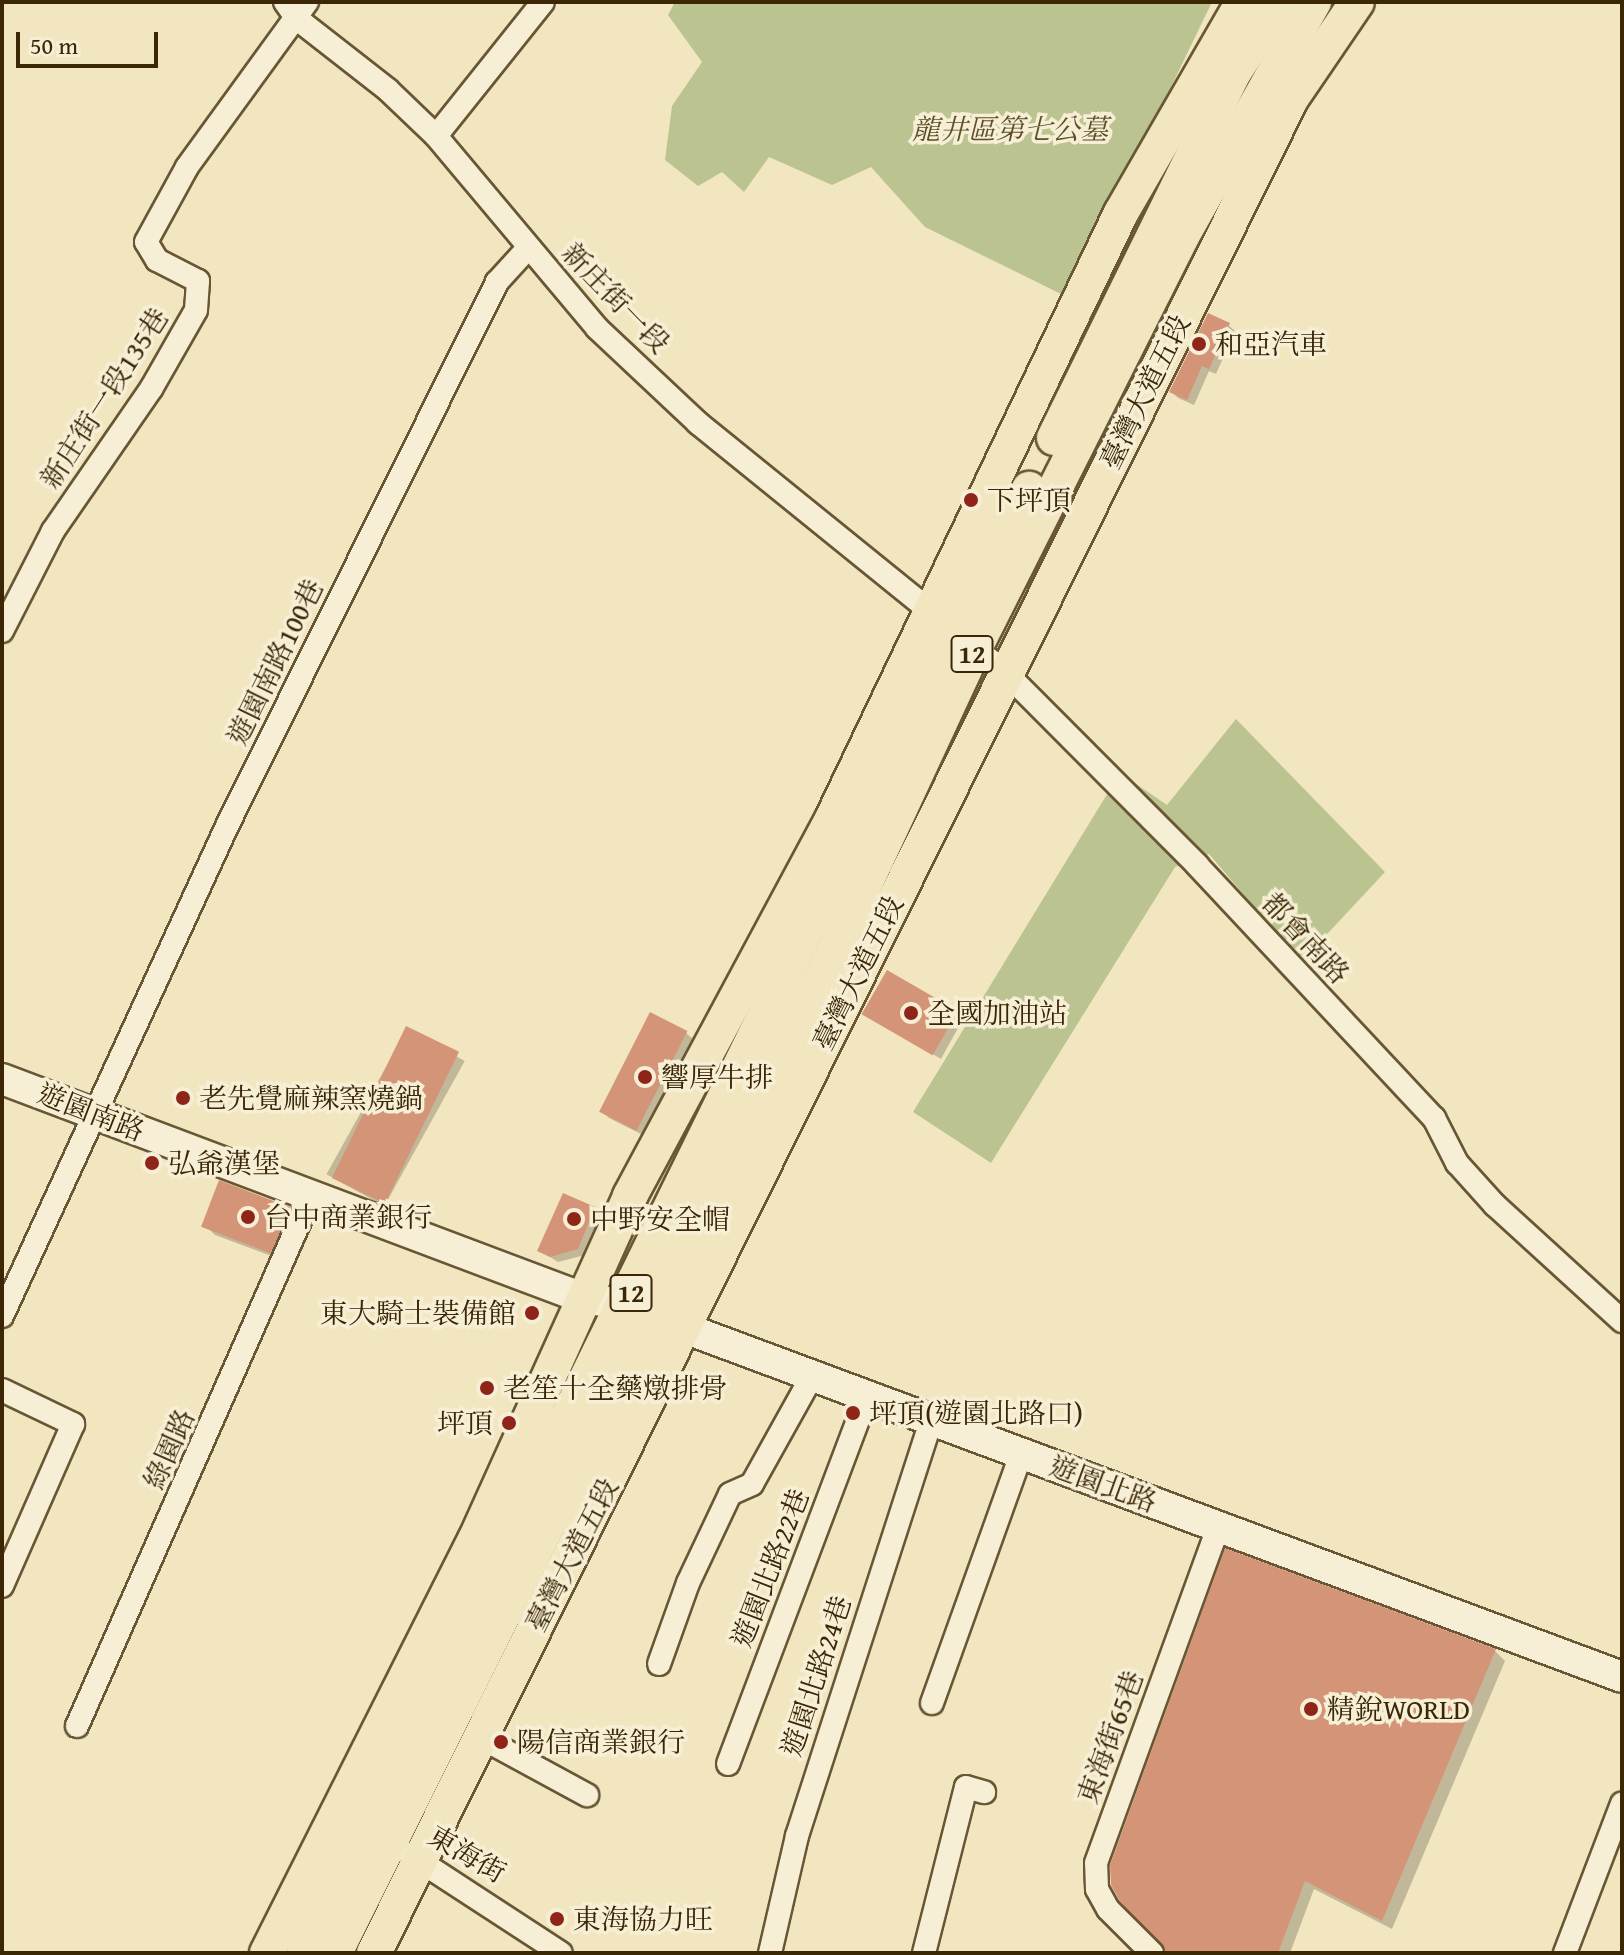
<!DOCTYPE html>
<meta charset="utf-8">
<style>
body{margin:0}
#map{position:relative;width:1624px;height:1955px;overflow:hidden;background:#f1e6bf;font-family:"Gentium Book Plus","Noto Serif TC",serif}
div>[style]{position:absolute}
.green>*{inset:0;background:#bbc491}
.shadow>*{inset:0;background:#0003;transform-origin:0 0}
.building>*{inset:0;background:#d49477;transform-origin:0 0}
.roads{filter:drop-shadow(2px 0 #685634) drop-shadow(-2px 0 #685634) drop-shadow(0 2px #685634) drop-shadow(0 -2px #685634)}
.street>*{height:22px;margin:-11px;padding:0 11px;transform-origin:11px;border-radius:11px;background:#f6efd5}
.secondary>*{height:30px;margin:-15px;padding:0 15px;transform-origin:15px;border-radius:15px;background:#f6efd5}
.primary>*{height:34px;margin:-17px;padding:0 17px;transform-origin:17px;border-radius:17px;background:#f1e6bf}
.dots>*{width:22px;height:22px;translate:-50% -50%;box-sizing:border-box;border:4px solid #f6efd5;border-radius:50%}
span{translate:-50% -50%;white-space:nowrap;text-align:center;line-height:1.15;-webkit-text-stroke:7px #f6efd5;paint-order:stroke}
.shield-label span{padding:2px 6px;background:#f6efd5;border:2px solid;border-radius:6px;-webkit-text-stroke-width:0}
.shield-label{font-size:26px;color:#3b2606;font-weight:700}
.park-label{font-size:28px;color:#5b4e29;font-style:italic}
.street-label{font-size:28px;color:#3b2606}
.poi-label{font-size:28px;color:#3b2606}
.left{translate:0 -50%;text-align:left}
.right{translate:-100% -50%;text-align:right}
.frame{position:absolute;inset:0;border:4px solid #3b2606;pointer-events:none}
.scale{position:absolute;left:16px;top:32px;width:142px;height:36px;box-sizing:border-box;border:4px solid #3b2606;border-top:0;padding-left:10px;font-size:24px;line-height:28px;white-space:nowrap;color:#3b2606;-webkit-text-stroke:6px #f6efd5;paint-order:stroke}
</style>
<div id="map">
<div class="green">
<i style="clip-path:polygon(675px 2px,1212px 2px,1069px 298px,925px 227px,871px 167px,832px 185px,769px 157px,744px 192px,722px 172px,698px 186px,665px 160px,672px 106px,702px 62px,668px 15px)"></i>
<i style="clip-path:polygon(1236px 719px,1385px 872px,1301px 962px,1209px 854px,1175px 867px,991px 1163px,913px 1112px,1120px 773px,1167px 805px)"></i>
</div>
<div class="shadow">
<i style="clip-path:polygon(1228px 325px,1235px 331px,1216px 374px,1209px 371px,1194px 405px,1178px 398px,1171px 391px)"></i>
<i style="clip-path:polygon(956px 1012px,963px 1019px,941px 1059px,867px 1015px)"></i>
<i style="left:407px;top:1029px;width:66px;height:166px;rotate:29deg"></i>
<i style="clip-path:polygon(686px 1033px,693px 1039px,645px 1136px,609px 1118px,602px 1111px)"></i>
<i style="clip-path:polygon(594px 1208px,601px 1215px,585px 1255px,558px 1262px,539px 1250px)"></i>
<i style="clip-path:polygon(289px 1209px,298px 1218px,280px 1259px,215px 1235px,206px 1226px)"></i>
<i style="clip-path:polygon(1226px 1551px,1495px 1651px,1505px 1661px,1392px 1929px,1314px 1889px,1290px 1953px,1167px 1953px)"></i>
</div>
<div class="building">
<i style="clip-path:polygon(1208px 313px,1230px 323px,1209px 369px,1202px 366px,1187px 400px,1169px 392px)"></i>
<i style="left:887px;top:970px;width:82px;height:51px;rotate:30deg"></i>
<i style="left:650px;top:1012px;width:42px;height:112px;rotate:27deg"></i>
<i style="left:406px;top:1026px;width:59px;height:169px;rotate:26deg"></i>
<i style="left:219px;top:1180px;width:77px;height:50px;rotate:21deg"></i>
<i style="clip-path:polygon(563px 1193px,595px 1207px,578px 1249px,550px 1257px,537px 1251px)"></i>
<i style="clip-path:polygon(1225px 1548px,1496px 1649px,1382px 1921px,1305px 1881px,1278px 1953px,1166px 1953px,1119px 1900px,1111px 1885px,1110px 1865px)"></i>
</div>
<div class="roads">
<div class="street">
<i style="left:285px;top:2px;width:19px;rotate:55deg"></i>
<i style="left:296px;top:18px;width:117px;rotate:38deg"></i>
<i style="left:388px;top:90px;width:66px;rotate:43.8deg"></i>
<i style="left:436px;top:136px;width:251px;rotate:50deg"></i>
<i style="left:597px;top:328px;width:139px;rotate:43.2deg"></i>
<i style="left:698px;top:423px;width:311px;rotate:39deg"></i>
<i style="left:436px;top:136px;width:171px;rotate:-51.4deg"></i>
<i style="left:2px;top:631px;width:112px;rotate:-63deg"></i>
<i style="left:53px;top:531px;width:173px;rotate:-55.4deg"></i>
<i style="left:151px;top:389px;width:91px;rotate:-60.3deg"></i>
<i style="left:196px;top:310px;width:29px;rotate:-86deg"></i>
<i style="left:198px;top:281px;width:46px;rotate:-152.9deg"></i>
<i style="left:157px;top:260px;width:21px;rotate:-121deg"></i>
<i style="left:146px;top:242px;width:85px;rotate:-61.3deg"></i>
<i style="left:187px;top:167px;width:204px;rotate:-54deg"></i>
<i style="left:966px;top:641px;width:48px;rotate:38.3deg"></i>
<i style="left:1004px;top:671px;width:274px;rotate:45.1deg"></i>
<i style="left:1197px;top:865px;width:347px;rotate:46.9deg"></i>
<i style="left:1434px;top:1118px;width:51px;rotate:62.9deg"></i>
<i style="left:1457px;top:1163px;width:57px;rotate:47.9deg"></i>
<i style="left:1495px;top:1205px;width:172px;rotate:42.4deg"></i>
<i style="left:2px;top:1316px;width:541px;rotate:-65.33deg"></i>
<i style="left:228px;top:824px;width:605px;rotate:-63.6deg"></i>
<i style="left:497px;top:282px;width:46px;rotate:-47.6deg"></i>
<i style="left:2px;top:1390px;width:79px;rotate:25.6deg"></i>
<i style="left:73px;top:1424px;width:177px;rotate:113.7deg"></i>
<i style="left:659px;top:1664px;width:86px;rotate:-70.3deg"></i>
<i style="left:688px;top:1583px;width:98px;rotate:-64.7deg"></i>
<i style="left:730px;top:1494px;width:24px;rotate:-24deg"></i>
<i style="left:752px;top:1484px;width:124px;rotate:-60.9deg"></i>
<i style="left:932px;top:1703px;width:264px;rotate:-70.3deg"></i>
<i style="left:77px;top:1726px;width:579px;rotate:-66.18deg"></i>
<i style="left:480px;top:1737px;width:122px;rotate:28.5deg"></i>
<i style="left:728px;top:1764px;width:373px;rotate:-69.3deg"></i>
<i style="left:860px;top:1415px;width:24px;rotate:-45deg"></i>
<i style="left:409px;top:1854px;width:181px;rotate:33.1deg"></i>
<i style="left:770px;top:1953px;width:120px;rotate:-77deg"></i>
<i style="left:797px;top:1836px;width:437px;rotate:-72.1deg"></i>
<i style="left:924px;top:1953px;width:171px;rotate:-75.8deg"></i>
<i style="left:966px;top:1787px;width:19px;rotate:16deg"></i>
<i style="left:1152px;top:1953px;width:62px;rotate:-135deg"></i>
<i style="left:1108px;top:1909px;width:23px;rotate:-119deg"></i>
<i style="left:1097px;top:1889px;width:26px;rotate:-92deg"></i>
<i style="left:1096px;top:1863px;width:357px;rotate:-70deg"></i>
<i style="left:1565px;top:1953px;width:160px;rotate:-69.1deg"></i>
</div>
<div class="secondary">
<i style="left:2px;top:1079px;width:621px;rotate:20.65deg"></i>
<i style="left:583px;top:1298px;width:24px;rotate:9deg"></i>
<i style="left:660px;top:1319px;width:1026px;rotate:20.41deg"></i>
</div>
<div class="primary">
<i style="left:1054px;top:438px;width:406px;rotate:-63.8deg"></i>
<i style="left:1233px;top:74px;width:86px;rotate:-56.9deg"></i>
<i style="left:267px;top:1953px;width:462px;rotate:-63.3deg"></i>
<i style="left:475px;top:1540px;width:377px;rotate:-65.7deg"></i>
<i style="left:630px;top:1196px;width:430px;rotate:-61.8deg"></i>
<i style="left:833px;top:817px;width:669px;rotate:-64.51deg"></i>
<i style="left:1121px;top:213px;width:244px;rotate:-60deg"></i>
<i style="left:304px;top:1953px;width:1474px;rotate:-63.83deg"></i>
<i style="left:954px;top:630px;width:160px;rotate:-62deg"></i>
<i style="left:335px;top:1953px;width:1124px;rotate:-63.53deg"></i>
<i style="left:836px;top:947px;width:330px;rotate:-65.1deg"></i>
<i style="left:975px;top:648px;width:459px;rotate:-63.3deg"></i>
<i style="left:1181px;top:238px;width:271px;rotate:-60.6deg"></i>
<i style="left:374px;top:1953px;width:2068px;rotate:-63.68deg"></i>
<i style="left:1291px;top:99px;width:117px;rotate:-55.8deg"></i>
</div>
</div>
<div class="dots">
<i style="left:1199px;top:344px;background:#8f2418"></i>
<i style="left:971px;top:500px;background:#8f2418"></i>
<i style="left:911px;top:1013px;background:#8f2418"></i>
<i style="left:645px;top:1077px;background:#8f2418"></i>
<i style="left:183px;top:1098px;background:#8f2418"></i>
<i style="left:152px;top:1163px;background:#8f2418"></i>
<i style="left:248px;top:1217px;background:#8f2418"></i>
<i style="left:574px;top:1219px;background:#8f2418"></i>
<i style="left:532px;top:1313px;background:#8f2418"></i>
<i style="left:487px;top:1388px;background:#8f2418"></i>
<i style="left:853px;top:1413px;background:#8f2418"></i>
<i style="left:509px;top:1423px;background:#8f2418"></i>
<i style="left:1311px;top:1709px;background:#8f2418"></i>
<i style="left:501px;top:1742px;background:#8f2418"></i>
<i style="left:557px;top:1919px;background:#8f2418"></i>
</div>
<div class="shield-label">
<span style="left:972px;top:654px">12</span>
<span style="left:631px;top:1293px">12</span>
</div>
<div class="park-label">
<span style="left:1010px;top:129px">龍井區第七公墓</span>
</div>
<div class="street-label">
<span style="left:616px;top:298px;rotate:46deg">新庄街一段</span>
<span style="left:1145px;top:392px;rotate:-64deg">臺灣大道五段</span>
<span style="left:104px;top:398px;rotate:-57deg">新庄街一段135巷</span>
<span style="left:275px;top:662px;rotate:-64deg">遊園南路100巷</span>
<span style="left:1306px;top:938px;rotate:47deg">都會南路</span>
<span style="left:858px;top:973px;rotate:-64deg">臺灣大道五段</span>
<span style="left:91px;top:1112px;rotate:21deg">遊園南路</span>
<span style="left:169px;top:1449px;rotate:-66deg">綠園路</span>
<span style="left:1103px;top:1484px;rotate:20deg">遊園北路</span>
<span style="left:572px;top:1555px;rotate:-63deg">臺灣大道五段</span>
<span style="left:770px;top:1568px;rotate:-69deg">遊園北路22巷</span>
<span style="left:816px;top:1676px;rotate:-72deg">遊園北路24巷</span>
<span style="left:1110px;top:1737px;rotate:-70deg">東海街65巷</span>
<span style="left:467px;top:1854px;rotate:30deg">東海街</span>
</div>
<div class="poi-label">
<span class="left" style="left:1215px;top:344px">和亞汽車</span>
<span class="left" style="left:987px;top:500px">下坪頂</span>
<span class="left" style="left:927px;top:1013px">全國加油站</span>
<span class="left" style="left:661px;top:1077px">響厚牛排</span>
<span class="left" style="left:199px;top:1098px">老先覺麻辣窯燒鍋</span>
<span class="left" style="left:168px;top:1163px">弘爺漢堡</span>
<span class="left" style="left:264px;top:1217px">台中商業銀行</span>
<span class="left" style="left:590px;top:1219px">中野安全帽</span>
<span class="right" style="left:516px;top:1313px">東大騎士裝備館</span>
<span class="left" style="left:503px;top:1388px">老笙十全藥燉排骨</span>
<span class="left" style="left:869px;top:1413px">坪頂(遊園北路口)</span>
<span class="right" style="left:493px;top:1423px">坪頂</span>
<span class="left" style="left:1327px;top:1709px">精銳WORLD</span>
<span class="left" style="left:517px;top:1742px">陽信商業銀行</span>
<span class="left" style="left:573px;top:1919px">東海協力旺</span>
</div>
<div class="frame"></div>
<div class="scale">50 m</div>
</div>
